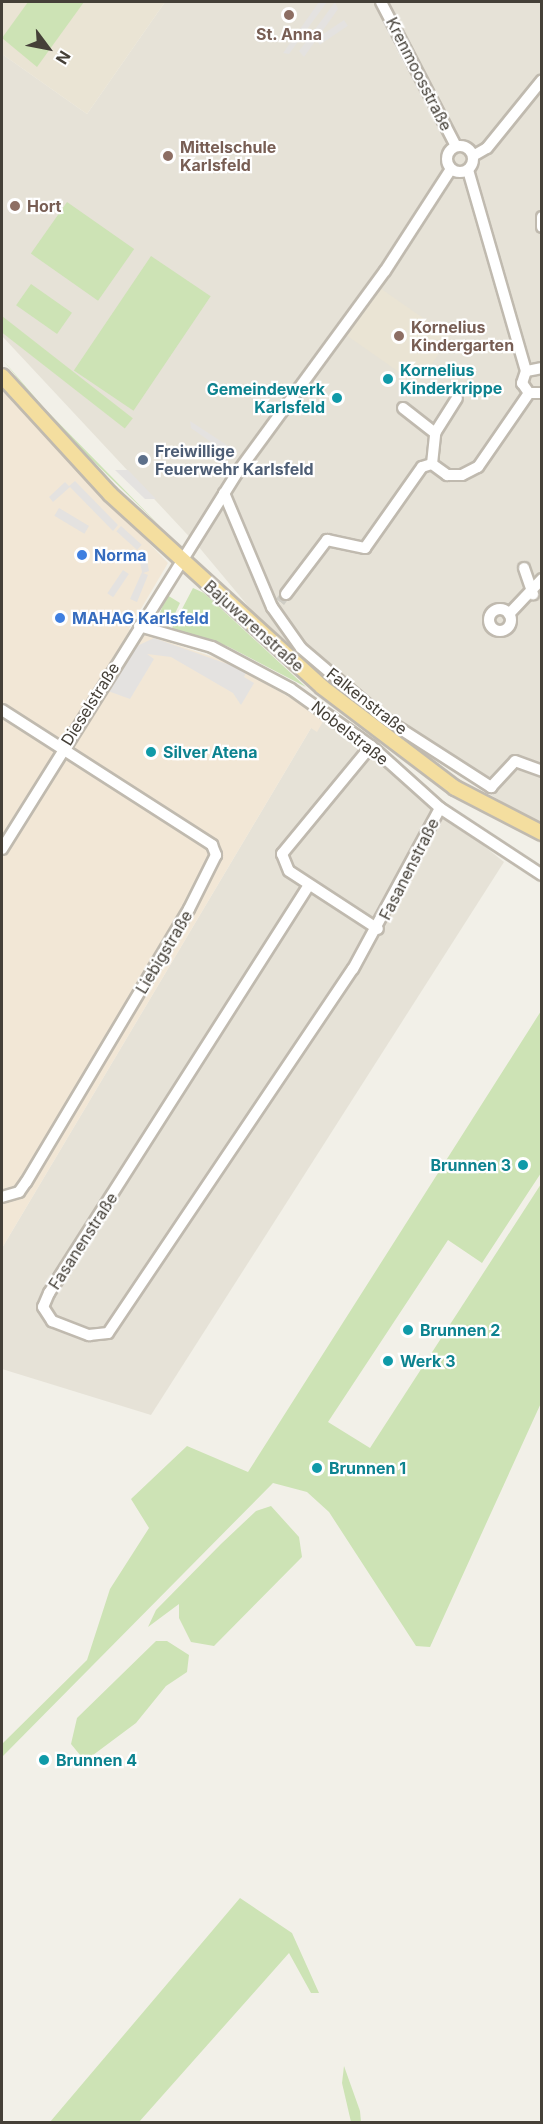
<!DOCTYPE html>
<meta charset="utf-8">
<style>
body{margin:0}
#map{position:relative;width:543px;height:2124px;overflow:hidden;background:#f2f0e8;font-family:Inter,sans-serif}
div>[style]{position:absolute}
.residential>*{inset:0;background:#e6e2d7}
.commercial>*{inset:0;background:#f2e7d6}
.education>*{inset:0;background:#eae4d4;transform-origin:0 0}
.green>*{inset:0;background:#cde3b5;transform-origin:0 0}
.parking>*{inset:0;background:#e4e2e0;transform-origin:0 0}
.minor-tunnel>*{height:10px;margin-top:-5px;transform-origin:0;background:repeating-linear-gradient(90deg,#cfcdc5 0 10px,transparent 0 15px)}
.roads{filter:drop-shadow(2px 0 #c0baaf) drop-shadow(-2px 0 #c0baaf) drop-shadow(0 2px #c0baaf) drop-shadow(0 -2px #c0baaf)}
.minor>*{height:10px;margin:-5px;padding:0 5px;transform-origin:5px;border-radius:5px;background:#fff}
.minor>.ring{margin:-5px;padding:0;box-sizing:content-box;background:none;border:10px solid #fff;border-radius:50%}
.major>*{height:14px;margin:-7px;padding:0 7px;transform-origin:7px;border-radius:7px;background:#f4de9f}
.dots>*{width:16px;height:16px;translate:-50% -50%;box-sizing:border-box;border:3px solid #fff;border-radius:50%}
span{translate:-50% -50%;white-space:nowrap;text-align:center;line-height:1.15;-webkit-text-stroke:4.5px #fff;paint-order:stroke}
.education-label{font-size:16px;color:#785e54;font-weight:700}
.left{translate:0 -50%;text-align:left}
.street-label{font-size:16px;color:#454038}
.culture-label{font-size:16px;color:#0d838f;font-weight:700}
.right{translate:-100% -50%;text-align:right}
.service-label{font-size:16px;color:#4e5e75;font-weight:700}
.shop-label{font-size:16px;color:#366cbe;font-weight:700}
.frame{position:absolute;inset:0;border:3px solid #454038;pointer-events:none}
.north{position:absolute;left:18px;top:18px;width:60px;height:60px;-webkit-text-stroke:4px #fff;paint-order:stroke;rotate:122deg;font-size:16px;font-weight:700;line-height:24px;text-align:center;color:#454038}
.north::after{content:'';display:block;margin:auto;width:21px;height:27px;background:#454038;clip-path:polygon(50% 0,100% 100%,50% 72%,0 100%)}
</style>
<div id="map">
<div class="residential">
<i style="clip-path:polygon(165px 2px,541px 2px,541px 826px,389px 732px,314px 671px,258px 618px,198px 546px,2px 336px,2px 54px,87px 114px)"></i>
<i style="clip-path:polygon(325px 718px,504px 862px,151px 1415px,2px 1369px,2px 1248px,311px 728px)"></i>
</div>
<div class="commercial">
<i style="clip-path:polygon(2px 390px,168px 563px,129px 629px,228px 662px,325px 718px,317px 732px,311px 728px,2px 1248px)"></i>
</div>
<div class="education">
<i style="clip-path:polygon(2px 2px,165px 2px,87px 114px,2px 54px)"></i>
<i style="left:380px;top:288px;width:86px;height:58px;rotate:35deg"></i>
</div>
<div class="green">
<i style="clip-path:polygon(28px 2px,84px 2px,37px 67px,2px 38px)"></i>
<i style="left:67px;top:202px;width:82px;height:63px;rotate:35deg"></i>
<i style="left:151px;top:256px;width:72px;height:138px;rotate:34deg"></i>
<i style="left:31px;top:284px;width:50px;height:26px;rotate:35deg"></i>
<i style="left:2px;top:316px;width:166px;height:13px;rotate:38deg"></i>
<i style="clip-path:polygon(2px 359px,45px 409px,160px 526px,57px 426px)"></i>
<i style="clip-path:polygon(193px 588px,204px 593px,306px 687px,227px 646px,171px 630px)"></i>
<i style="clip-path:polygon(167px 595px,180px 603px,168px 628px,159px 615px)"></i>
<i style="clip-path:polygon(541px 1011px,541px 1173px,482px 1263px,448px 1240px,328px 1422px,370px 1448px,541px 1184px,541px 1403px,430px 1647px,416px 1646px,329px 1512px,307px 1492px,273px 1483px,2px 1757px,2px 1744px,87px 1660px,110px 1589px,149px 1528px,131px 1499px,187px 1446px,248px 1472px)"></i>
<i style="clip-path:polygon(271px 1506px,299px 1537px,302px 1557px,214px 1646px,191px 1642px,179px 1618px,179px 1604px,148px 1627px,156px 1610px,221px 1544px,256px 1511px)"></i>
<i style="clip-path:polygon(156px 1641px,167px 1641px,189px 1655px,187px 1672px,166px 1686px,136px 1723px,85px 1761px,71px 1744px,77px 1718px)"></i>
<i style="clip-path:polygon(240px 1898px,292px 1933px,319px 1993px,311px 1993px,289px 1953px,139px 2122px,50px 2122px)"></i>
<i style="clip-path:polygon(344px 2066px,360px 2111px,361px 2122px,351px 2122px,342px 2083px)"></i>
</div>
<div class="parking">
<i style="clip-path:polygon(319px 2px,327px 2px,289px 54px,283px 53px)"></i>
<i style="clip-path:polygon(335px 2px,338px 9px,304px 57px,299px 51px)"></i>
<i style="left:344px;top:20px;width:7px;height:34px;rotate:56deg"></i>
<i style="clip-path:polygon(190px 421px,236px 451px,232px 457px,191px 428px)"></i>
<i style="clip-path:polygon(115px 470px,128px 470px,156px 499px,145px 499px)"></i>
<i style="clip-path:polygon(75px 481px,118px 525px,113px 531px,70px 487px,53px 502px,49px 497px,65px 482px,69px 486px)"></i>
<i style="left:59px;top:508px;width:35px;height:9px;rotate:31deg"></i>
<i style="left:121px;top:526px;width:28px;height:7px;rotate:42deg"></i>
<i style="clip-path:polygon(145px 550px,149px 571px,143px 573px,148px 575px,137px 602px,130px 599px,142px 572px,138px 552px)"></i>
<i style="left:123px;top:570px;width:7px;height:28px;rotate:34deg"></i>
<i style="clip-path:polygon(154px 638px,247px 671px,244px 677px,254px 683px,241px 705px,233px 693px,171px 657px,147px 654px,154px 659px,130px 699px,108px 691px,137px 646px)"></i>
</div>
<div class="minor-tunnel">
<i style="left:280px;top:602px;width:10px;rotate:-53deg"></i>
</div>
<div class="roads">
<div class="minor">
<i style="left:381px;top:2px;width:162px;rotate:62.5deg"></i>
<i class="ring" style="left:447px;top:146px;width:16px;height:16px"></i>
<i style="left:473px;top:156px;width:16px;rotate:-30deg"></i>
<i style="left:487px;top:148px;width:87px;rotate:-51deg"></i>
<i style="left:468px;top:170px;width:209px;rotate:73.9deg"></i>
<i style="left:542px;top:217px;width:10px;rotate:90deg"></i>
<i style="left:542px;top:368px;width:16px;rotate:169deg"></i>
<i style="left:526px;top:371px;width:13px;rotate:108deg"></i>
<i style="left:522px;top:383px;width:12px;rotate:55deg"></i>
<i style="left:529px;top:393px;width:13px"></i>
<i style="left:403px;top:408px;width:41px;rotate:38deg"></i>
<i style="left:432px;top:464px;width:31px;rotate:-84deg"></i>
<i style="left:435px;top:433px;width:41px;rotate:-57.8deg"></i>
<i style="left:224px;top:493px;width:124px;rotate:67.2deg"></i>
<i style="left:272px;top:607px;width:50px;rotate:54.7deg"></i>
<i style="left:301px;top:648px;width:106px;rotate:40.4deg"></i>
<i style="left:382px;top:717px;width:130px;rotate:32.7deg"></i>
<i style="left:491px;top:787px;width:35px;rotate:-47deg"></i>
<i style="left:515px;top:761px;width:29px;rotate:20deg"></i>
<i style="left:524px;top:568px;width:28px;rotate:71deg"></i>
<i style="left:286px;top:594px;width:68px;rotate:-52.8deg"></i>
<i style="left:327px;top:540px;width:39px;rotate:12deg"></i>
<i style="left:365px;top:548px;width:99px;rotate:-54.9deg"></i>
<i style="left:422px;top:467px;width:10px;rotate:-17deg"></i>
<i style="left:432px;top:464px;width:19px;rotate:36deg"></i>
<i style="left:447px;top:475px;width:15px"></i>
<i style="left:462px;top:475px;width:18px;rotate:-27deg"></i>
<i style="left:478px;top:467px;width:90px;rotate:-55.4deg"></i>
<i class="ring" style="left:489px;top:609px;width:12px;height:12px"></i>
<i style="left:509px;top:614px;width:48px;rotate:-46.7deg"></i>
<i style="left:139px;top:626px;width:76px;rotate:16deg"></i>
<i style="left:212px;top:647px;width:89px;rotate:28deg"></i>
<i style="left:291px;top:689px;width:98px;rotate:35.5deg"></i>
<i style="left:371px;top:746px;width:93px;rotate:41.9deg"></i>
<i style="left:440px;top:808px;width:122px;rotate:33.3deg"></i>
<i style="left:2px;top:710px;width:250px;rotate:32.7deg"></i>
<i style="left:212px;top:845px;width:11px;rotate:68deg"></i>
<i style="left:216px;top:855px;width:60px;rotate:116.6deg"></i>
<i style="left:189px;top:909px;width:318px;rotate:120.8deg"></i>
<i style="left:26px;top:1182px;width:12px;rotate:125deg"></i>
<i style="left:19px;top:1192px;width:18px;rotate:164deg"></i>
<i style="left:371px;top:746px;width:140px;rotate:129.5deg"></i>
<i style="left:282px;top:854px;width:18px;rotate:68deg"></i>
<i style="left:289px;top:871px;width:106px;rotate:33.1deg"></i>
<i style="left:2px;top:849px;width:443px;rotate:-58deg"></i>
<i style="left:237px;top:473px;width:250px;rotate:-53.8deg"></i>
<i style="left:385px;top:271px;width:121px;rotate:-57.1deg"></i>
<i style="left:309px;top:885px;width:484px;rotate:122.5deg"></i>
<i style="left:49px;top:1293px;width:15px;rotate:113deg"></i>
<i style="left:43px;top:1307px;width:17px;rotate:57deg"></i>
<i style="left:52px;top:1321px;width:40px;rotate:21deg"></i>
<i style="left:89px;top:1335px;width:19px;rotate:-6deg"></i>
<i style="left:108px;top:1333px;width:439px;rotate:-56.1deg"></i>
<i style="left:353px;top:969px;width:183px;rotate:-61.6deg"></i>
</div>
<div class="major">
<i style="left:2px;top:376px;width:160px;rotate:47.5deg"></i>
<i style="left:110px;top:494px;width:287px;rotate:42.3deg"></i>
<i style="left:322px;top:687px;width:167px;rotate:37.2deg"></i>
<i style="left:455px;top:788px;width:98px;rotate:27.3deg"></i>
</div>
</div>
<div class="dots">
<i style="left:289px;top:15px;background:#8d6e63"></i>
<i style="left:168px;top:156px;background:#8d6e63"></i>
<i style="left:15px;top:206px;background:#8d6e63"></i>
<i style="left:399px;top:336px;background:#8d6e63"></i>
<i style="left:388px;top:379px;background:#0f9aa8"></i>
<i style="left:337px;top:398px;background:#0f9aa8"></i>
<i style="left:143px;top:460px;background:#5c6f8a"></i>
<i style="left:82px;top:555px;background:#3f7fe0"></i>
<i style="left:60px;top:618px;background:#3f7fe0"></i>
<i style="left:151px;top:752px;background:#0f9aa8"></i>
<i style="left:523px;top:1165px;background:#0f9aa8"></i>
<i style="left:408px;top:1330px;background:#0f9aa8"></i>
<i style="left:388px;top:1361px;background:#0f9aa8"></i>
<i style="left:317px;top:1468px;background:#0f9aa8"></i>
<i style="left:44px;top:1760px;background:#0f9aa8"></i>
</div>
<div class="education-label">
<span style="left:289px;top:34px">St. Anna</span>
<span class="left" style="left:180px;top:156px">Mittelschule<br>Karlsfeld</span>
<span class="left" style="left:27px;top:206px">Hort</span>
<span class="left" style="left:411px;top:336px">Kornelius<br>Kindergarten</span>
</div>
<div class="street-label">
<span style="left:419px;top:74px;rotate:63deg">Krenmoosstraße</span>
<span style="left:254px;top:626px;rotate:42deg">Bajuwarenstraße</span>
<span style="left:367px;top:701px;rotate:38deg">Falkenstraße</span>
<span style="left:90px;top:704px;rotate:-58deg">Dieselstraße</span>
<span style="left:350px;top:733px;rotate:38deg">Nobelstraße</span>
<span style="left:409px;top:869px;rotate:-63deg">Fasanenstraße</span>
<span style="left:164px;top:952px;rotate:-59deg">Liebigstraße</span>
<span style="left:83px;top:1241px;rotate:-57deg">Fasanenstraße</span>
</div>
<div class="culture-label">
<span class="left" style="left:400px;top:379px">Kornelius<br>Kinderkrippe</span>
<span class="right" style="left:325px;top:398px">Gemeindewerk<br>Karlsfeld</span>
<span class="left" style="left:163px;top:752px">Silver Atena</span>
<span class="right" style="left:511px;top:1165px">Brunnen 3</span>
<span class="left" style="left:420px;top:1330px">Brunnen 2</span>
<span class="left" style="left:400px;top:1361px">Werk 3</span>
<span class="left" style="left:329px;top:1468px">Brunnen 1</span>
<span class="left" style="left:56px;top:1760px">Brunnen 4</span>
</div>
<div class="service-label">
<span class="left" style="left:155px;top:460px">Freiwillige<br>Feuerwehr Karlsfeld</span>
</div>
<div class="shop-label">
<span class="left" style="left:94px;top:555px">Norma</span>
<span class="left" style="left:72px;top:618px">MAHAG Karlsfeld</span>
</div>
<div class="frame"></div>
<div class="north">N</div>
</div>
